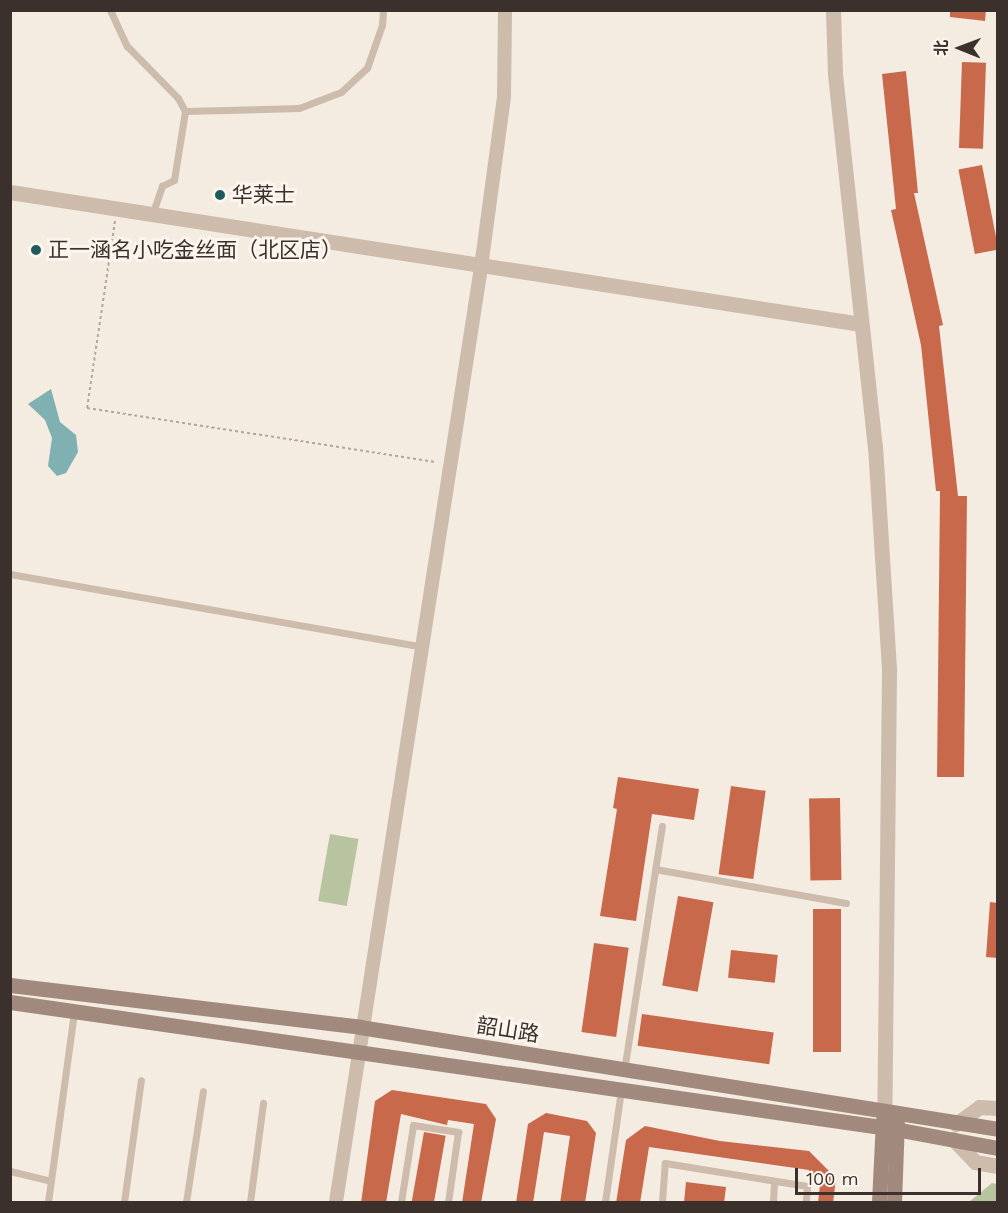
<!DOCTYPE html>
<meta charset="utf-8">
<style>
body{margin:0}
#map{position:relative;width:1008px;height:1213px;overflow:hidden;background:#f4ebe1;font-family:"Work Sans","Noto Sans SC",sans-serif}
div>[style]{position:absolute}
.green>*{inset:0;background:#b8c4a0;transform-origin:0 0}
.water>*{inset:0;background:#7fb0b2}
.building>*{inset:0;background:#c8694b;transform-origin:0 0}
.path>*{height:2px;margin-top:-1px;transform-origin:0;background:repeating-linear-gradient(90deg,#b9a596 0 3px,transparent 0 6px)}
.service>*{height:7px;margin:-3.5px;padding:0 3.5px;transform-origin:3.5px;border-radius:3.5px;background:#cdbbac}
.minor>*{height:14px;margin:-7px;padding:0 7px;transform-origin:7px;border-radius:7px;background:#cdbbac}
.tertiary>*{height:15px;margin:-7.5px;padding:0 7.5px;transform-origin:7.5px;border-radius:7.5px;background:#cdbbac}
.secondary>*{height:15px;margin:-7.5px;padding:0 7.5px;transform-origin:7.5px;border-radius:7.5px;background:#a18a7d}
.dots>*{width:16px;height:16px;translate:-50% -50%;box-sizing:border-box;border:3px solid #fbf5ee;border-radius:50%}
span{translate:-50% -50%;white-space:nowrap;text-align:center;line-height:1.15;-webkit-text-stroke:6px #fbf5ee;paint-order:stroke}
.poi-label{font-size:21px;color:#3b302b}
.left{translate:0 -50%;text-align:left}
.street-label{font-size:21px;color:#3b302b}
.frame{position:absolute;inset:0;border:12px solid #3b302b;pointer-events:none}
.north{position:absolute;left:930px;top:18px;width:60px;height:60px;-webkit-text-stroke:4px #fbf5ee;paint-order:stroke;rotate:271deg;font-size:16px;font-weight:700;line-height:24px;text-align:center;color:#3b302b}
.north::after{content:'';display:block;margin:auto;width:21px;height:27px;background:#3b302b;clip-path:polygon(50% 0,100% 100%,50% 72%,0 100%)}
.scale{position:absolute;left:795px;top:1168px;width:186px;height:27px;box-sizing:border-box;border:3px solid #3b302b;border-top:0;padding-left:8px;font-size:18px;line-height:21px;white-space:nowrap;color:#3b302b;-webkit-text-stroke:4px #fbf5ee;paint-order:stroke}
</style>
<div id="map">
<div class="green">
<i style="left:330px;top:834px;width:29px;height:68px;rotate:10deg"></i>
<i style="clip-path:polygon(992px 1183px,997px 1184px,997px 1202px,969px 1202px)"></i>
</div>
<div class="water">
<i style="clip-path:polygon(51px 389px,60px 422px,76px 435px,78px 452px,66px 473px,57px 476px,48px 466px,52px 438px,45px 420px,28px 404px)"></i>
</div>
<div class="building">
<i style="clip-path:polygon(950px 10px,986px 10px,985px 21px,950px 17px)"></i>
<i style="left:962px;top:62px;width:24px;height:86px;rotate:2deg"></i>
<i style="clip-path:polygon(906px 71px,918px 193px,914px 193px,943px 325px,939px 326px,958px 496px,967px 496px,964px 777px,937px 777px,940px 491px,936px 491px,921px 345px,891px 210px,896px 209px,882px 74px)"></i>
<i style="left:982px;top:165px;width:86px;height:24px;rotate:79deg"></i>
<i style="clip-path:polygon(618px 777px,699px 789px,694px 820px,652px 814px,636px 921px,600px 916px,617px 809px,613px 808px)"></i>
<i style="left:731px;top:786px;width:35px;height:89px;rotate:8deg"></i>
<i style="left:840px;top:798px;width:82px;height:31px;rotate:89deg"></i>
<i style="left:678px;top:896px;width:36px;height:91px;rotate:10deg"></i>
<i style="clip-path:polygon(990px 902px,998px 903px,998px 958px,986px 957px)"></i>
<i style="left:813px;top:909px;width:28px;height:143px"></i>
<i style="left:594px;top:943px;width:35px;height:90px;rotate:8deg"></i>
<i style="left:731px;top:950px;width:47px;height:28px;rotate:6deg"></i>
<i style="left:642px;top:1014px;width:133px;height:32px;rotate:8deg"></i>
<i style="clip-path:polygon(392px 1090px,486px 1104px,496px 1119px,481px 1203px,462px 1203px,474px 1124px,448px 1120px,447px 1125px,401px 1114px,386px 1203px,361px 1203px,375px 1101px)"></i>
<i style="clip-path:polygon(546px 1113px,587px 1121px,596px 1133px,585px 1203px,560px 1203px,570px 1136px,544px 1132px,533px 1203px,516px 1203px,528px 1124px)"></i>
<i style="clip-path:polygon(645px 1126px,720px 1141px,809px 1151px,836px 1178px,833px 1203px,818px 1203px,821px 1176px,809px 1174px,809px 1170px,649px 1147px,640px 1203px,616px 1203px,626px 1140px)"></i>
<i style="left:424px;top:1132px;width:22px;height:72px;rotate:10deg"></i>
<i style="clip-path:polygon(686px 1182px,726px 1187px,724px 1203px,684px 1203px)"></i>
</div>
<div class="path">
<i style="left:115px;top:221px;width:189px;rotate:98.5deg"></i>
<i style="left:87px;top:408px;width:354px;rotate:8.8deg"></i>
</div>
<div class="service">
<i style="left:110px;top:10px;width:40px;rotate:65deg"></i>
<i style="left:127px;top:46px;width:73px;rotate:45.6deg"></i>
<i style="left:178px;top:98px;width:15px;rotate:62deg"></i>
<i style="left:185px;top:111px;width:114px;rotate:-1.5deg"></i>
<i style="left:299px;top:108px;width:45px;rotate:-20.9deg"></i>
<i style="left:341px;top:92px;width:35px;rotate:-43deg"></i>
<i style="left:367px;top:68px;width:46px;rotate:-70.8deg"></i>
<i style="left:382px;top:25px;width:15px;rotate:-86deg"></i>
<i style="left:152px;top:215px;width:31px;rotate:-71deg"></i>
<i style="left:162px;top:186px;width:13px;rotate:-27deg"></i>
<i style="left:174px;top:180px;width:70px;rotate:-80.9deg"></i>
<i style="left:10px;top:574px;width:416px;rotate:10deg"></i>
<i style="left:655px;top:869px;width:194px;rotate:10.1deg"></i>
<i style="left:624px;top:1071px;width:248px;rotate:-81.2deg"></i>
<i style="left:10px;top:1171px;width:42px;rotate:13.7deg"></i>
<i style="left:48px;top:1202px;width:193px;rotate:-82.2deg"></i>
<i style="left:124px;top:1202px;width:123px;rotate:-82.1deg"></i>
<i style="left:186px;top:1202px;width:112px;rotate:-81.3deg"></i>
<i style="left:250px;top:1202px;width:100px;rotate:-82.5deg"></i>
<i style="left:401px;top:1202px;width:78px;rotate:-81.1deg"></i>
<i style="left:413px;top:1125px;width:46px;rotate:8.8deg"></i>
<i style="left:458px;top:1132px;width:71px;rotate:98.1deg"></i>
<i style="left:605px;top:1202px;width:114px;rotate:-81.9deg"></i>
<i style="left:662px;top:1202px;width:39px;rotate:-86deg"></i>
<i style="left:665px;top:1163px;width:144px;rotate:9.2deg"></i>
<i style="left:807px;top:1186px;width:16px;rotate:94deg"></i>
<i style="left:773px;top:1202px;width:21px;rotate:-87deg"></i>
</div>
<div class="minor">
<i style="left:336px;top:1202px;width:946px;rotate:-81.18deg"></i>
<i style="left:481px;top:267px;width:173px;rotate:-82.3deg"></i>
<i style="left:504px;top:96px;width:86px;rotate:-89.3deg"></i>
</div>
<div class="tertiary">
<i style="left:833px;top:10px;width:64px;rotate:88.2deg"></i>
<i style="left:835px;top:74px;width:374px;rotate:83.9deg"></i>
<i style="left:875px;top:446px;width:225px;rotate:86.4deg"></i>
<i style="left:889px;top:671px;width:442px;rotate:90.6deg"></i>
<i style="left:10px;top:192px;width:861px;rotate:8.82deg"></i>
<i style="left:956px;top:1124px;width:29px;rotate:-36deg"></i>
<i style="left:979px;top:1107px;width:19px;rotate:3deg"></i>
<i style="left:953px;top:1139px;width:32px;rotate:46deg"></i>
<i style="left:975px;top:1162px;width:23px;rotate:10deg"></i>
</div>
<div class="secondary">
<i style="left:10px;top:985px;width:353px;rotate:6.8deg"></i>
<i style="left:360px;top:1027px;width:646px;rotate:9.08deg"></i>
<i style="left:10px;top:1002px;width:894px;rotate:8.17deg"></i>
<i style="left:895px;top:1129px;width:105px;rotate:10.5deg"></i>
<i style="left:879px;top:1202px;width:83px;rotate:-87.2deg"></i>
<i style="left:894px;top:1202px;width:80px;rotate:-87.9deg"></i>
</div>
<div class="dots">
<i style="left:220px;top:195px;background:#1f5a5e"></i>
<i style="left:36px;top:250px;background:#1f5a5e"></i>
</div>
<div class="poi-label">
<span class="left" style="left:232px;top:195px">华莱士</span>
<span class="left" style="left:48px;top:250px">正一涵名小吃金丝面（北区店）</span>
</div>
<div class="street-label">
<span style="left:508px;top:1030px;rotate:9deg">韶山路</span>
</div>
<div class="frame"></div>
<div class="north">北</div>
<div class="scale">100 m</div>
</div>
